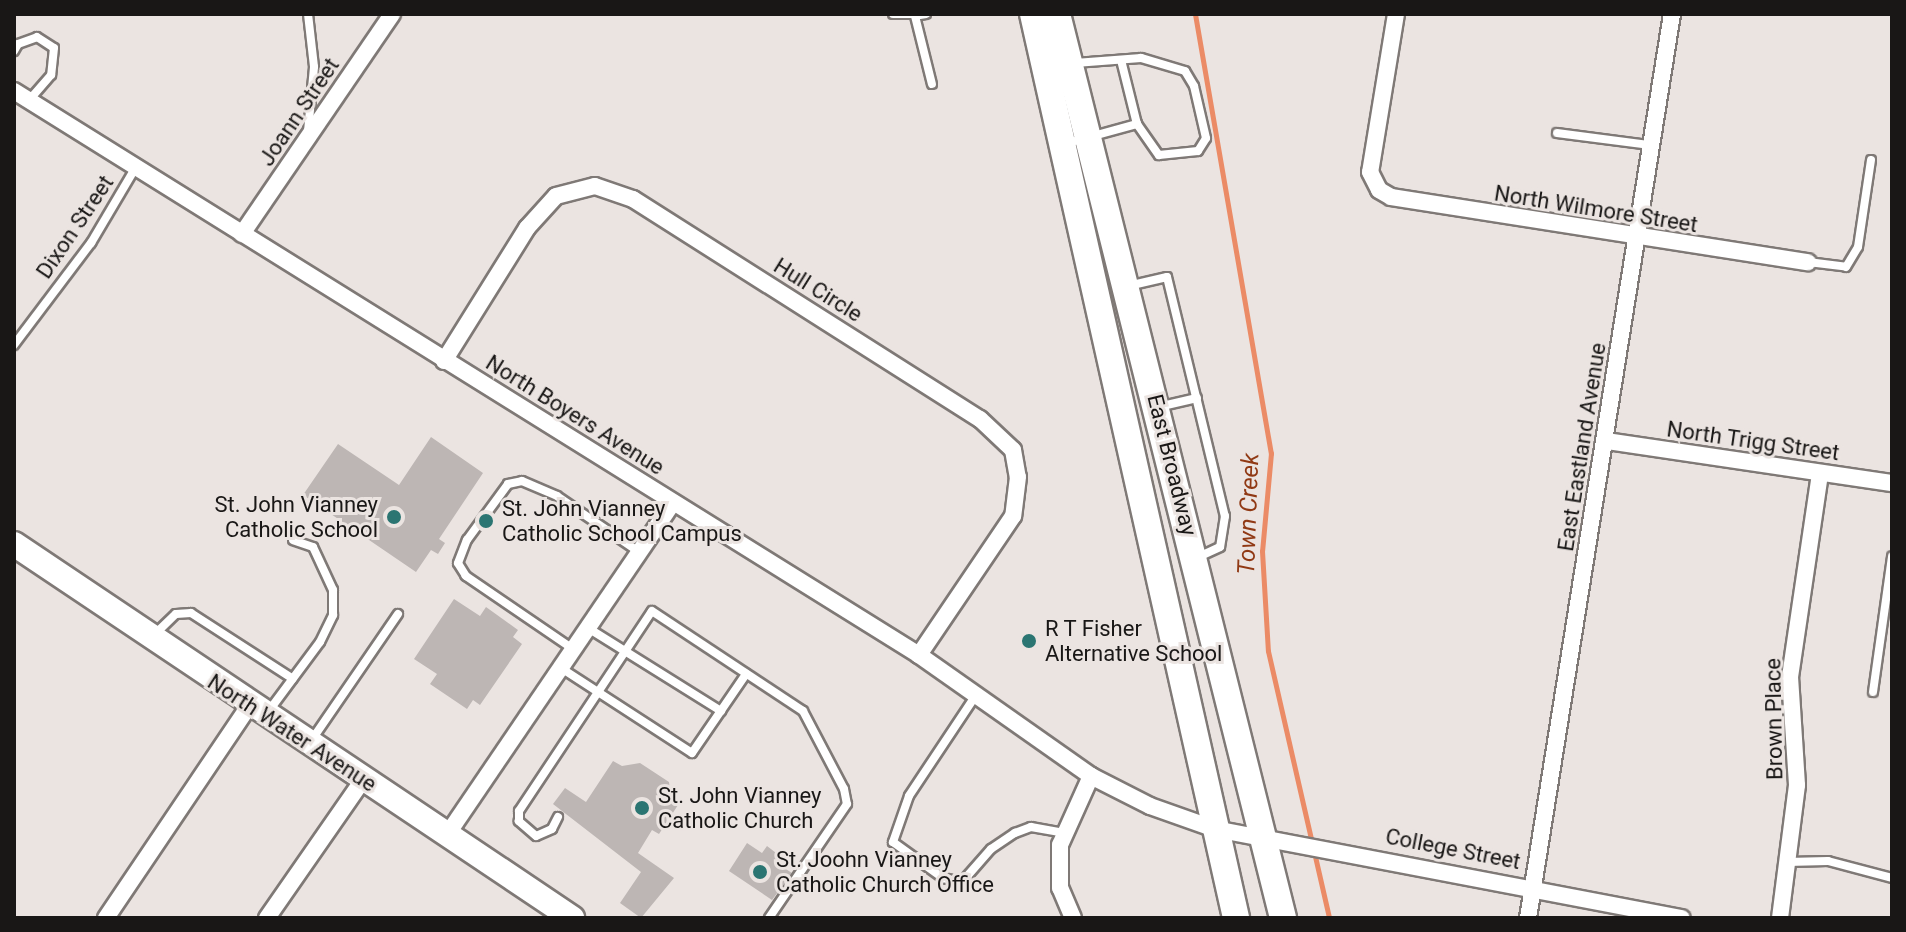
<!DOCTYPE html>
<style>
body{margin:0}
#map{position:relative;width:1906px;height:932px;overflow:hidden;background:#ebe4e1;font-family:Roboto,sans-serif}
div>[style]{position:absolute}
.stream>*{height:5px;margin:-2.5px;padding:0 2.5px;transform-origin:2.5px;border-radius:2.5px;background:#eb8b66}
.building>*{inset:0;background:#bdb6b4}
.roads{filter:drop-shadow(2px 0 #7f7976) drop-shadow(-2px 0 #7f7976) drop-shadow(0 2px #7f7976) drop-shadow(0 -2px #7f7976)}
.service>*{height:8px;margin:-4px;padding:0 4px;transform-origin:4px;border-radius:4px;background:#fff}
.minor>*{height:16px;margin:-8px;padding:0 8px;transform-origin:8px;border-radius:8px;background:#fff}
.secondary>*{height:24px;margin:-12px;padding:0 12px;transform-origin:12px;border-radius:12px;background:#fff}
.primary>*{height:26px;margin:-13px;padding:0 13px;transform-origin:13px;border-radius:13px;background:#fff}
.dots>*{width:22px;height:22px;translate:-50% -50%;box-sizing:border-box;border:4px solid #ebe4e1;border-radius:50%}
span{translate:-50% -50%;white-space:nowrap;text-align:center;line-height:1.15;-webkit-text-stroke:6px #ebe4e1;paint-order:stroke}
.street-label{font-size:22px;color:#191716}
.poi-label{font-size:22px;color:#191716}
.right{translate:-100% -50%;text-align:right}
.left{translate:0 -50%;text-align:left}
.water-label{font-size:24px;color:#903914;font-style:italic}
.frame{position:absolute;inset:0;border:16px solid #191716;pointer-events:none}
</style>
<div id="map">
<div class="stream">
<i style="left:1195px;top:14px;width:446px;rotate:80.2deg"></i>
<i style="left:1271px;top:453px;width:98px;rotate:95.2deg"></i>
<i style="left:1262px;top:551px;width:100px;rotate:86.6deg"></i>
<i style="left:1268px;top:651px;width:274px;rotate:77.1deg"></i>
</div>
<div class="building">
<i style="clip-path:polygon(431px 437px,483px 473px,439px 539px,445px 543px,438px 554px,431px 550px,416px 572px,303px 495px,338px 444px,399px 485px)"></i>
<i style="clip-path:polygon(454px 599px,480px 616px,486px 607px,518px 630px,513px 637px,522px 644px,480px 705px,473px 700px,467px 709px,430px 684px,437px 674px,414px 659px)"></i>
<i style="clip-path:polygon(613px 761px,622px 766px,640px 763px,669px 782px,671px 800px,678px 805px,659px 834px,652px 830px,638px 853px,674px 878px,641px 918px,620px 903px,641px 872px,553px 804px,565px 788px,586px 802px)"></i>
<i style="clip-path:polygon(747px 843px,762px 853px,767px 846px,780px 856px,775px 862px,792px 873px,772px 900px,729px 871px)"></i>
</div>
<div class="roads">
<div class="service">
<i style="left:308px;top:14px;width:53px;rotate:83.5deg"></i>
<i style="left:314px;top:67px;width:65px;rotate:95.3deg"></i>
<i style="left:893px;top:14px;width:22px"></i>
<i style="left:926px;top:14px;width:11px;rotate:170deg"></i>
<i style="left:915px;top:16px;width:70px;rotate:76deg"></i>
<i style="left:14px;top:51px;width:8px;rotate:-60deg"></i>
<i style="left:18px;top:44px;width:20px;rotate:-20deg"></i>
<i style="left:37px;top:37px;width:20px;rotate:33deg"></i>
<i style="left:54px;top:48px;width:27px;rotate:96deg"></i>
<i style="left:51px;top:75px;width:33px;rotate:131deg"></i>
<i style="left:1121px;top:60px;width:66px;rotate:76deg"></i>
<i style="left:1557px;top:133px;width:94px;rotate:7.4deg"></i>
<i style="left:1064px;top:144px;width:76px;rotate:-15.3deg"></i>
<i style="left:1137px;top:124px;width:38px;rotate:55deg"></i>
<i style="left:1159px;top:155px;width:39px;rotate:-6deg"></i>
<i style="left:1198px;top:151px;width:15px;rotate:-58deg"></i>
<i style="left:1206px;top:138px;width:53px;rotate:-103deg"></i>
<i style="left:1194px;top:86px;width:17px;rotate:-121deg"></i>
<i style="left:1185px;top:71px;width:46px;rotate:-163.5deg"></i>
<i style="left:1141px;top:58px;width:66px;rotate:175.7deg"></i>
<i style="left:1808px;top:262px;width:38px;rotate:7deg"></i>
<i style="left:1846px;top:267px;width:23px;rotate:-59deg"></i>
<i style="left:1858px;top:247px;width:88px;rotate:-81.5deg"></i>
<i style="left:1128px;top:286px;width:40px;rotate:-13deg"></i>
<i style="left:1167px;top:277px;width:246px;rotate:76.4deg"></i>
<i style="left:1225px;top:516px;width:31px;rotate:99deg"></i>
<i style="left:1220px;top:547px;width:26px;rotate:155deg"></i>
<i style="left:14px;top:345px;width:128px;rotate:-53deg"></i>
<i style="left:91px;top:243px;width:88px;rotate:-59.4deg"></i>
<i style="left:1158px;top:407px;width:40px;rotate:-13deg"></i>
<i style="left:588px;top:628px;width:157px;rotate:32deg"></i>
<i style="left:154px;top:635px;width:30px;rotate:-44deg"></i>
<i style="left:176px;top:614px;width:15px;rotate:-4deg"></i>
<i style="left:191px;top:613px;width:121px;rotate:32.9deg"></i>
<i style="left:573px;top:649px;width:130px;rotate:-145.7deg"></i>
<i style="left:466px;top:576px;width:15px;rotate:-122deg"></i>
<i style="left:458px;top:563px;width:25px;rotate:-69deg"></i>
<i style="left:467px;top:540px;width:69px;rotate:-53.8deg"></i>
<i style="left:508px;top:484px;width:14px;rotate:-12deg"></i>
<i style="left:522px;top:481px;width:38px;rotate:23deg"></i>
<i style="left:557px;top:496px;width:99px;rotate:34.3deg"></i>
<i style="left:561px;top:668px;width:156px;rotate:33deg"></i>
<i style="left:692px;top:753px;width:96px;rotate:-55.6deg"></i>
<i style="left:1873px;top:692px;width:137px;rotate:-82deg"></i>
<i style="left:976px;top:695px;width:121px;rotate:123.6deg"></i>
<i style="left:909px;top:796px;width:49px;rotate:109.2deg"></i>
<i style="left:893px;top:842px;width:62px;rotate:35.8deg"></i>
<i style="left:943px;top:878px;width:19px;rotate:12deg"></i>
<i style="left:962px;top:882px;width:44px;rotate:-48.7deg"></i>
<i style="left:991px;top:849px;width:29px;rotate:-34deg"></i>
<i style="left:1015px;top:833px;width:17px;rotate:-21deg"></i>
<i style="left:1031px;top:827px;width:35px;rotate:10deg"></i>
<i style="left:268px;top:712px;width:87px;rotate:-53.4deg"></i>
<i style="left:320px;top:642px;width:30px;rotate:-64deg"></i>
<i style="left:333px;top:615px;width:25px;rotate:-90deg"></i>
<i style="left:333px;top:590px;width:47px;rotate:-114.9deg"></i>
<i style="left:313px;top:547px;width:21px;rotate:-161deg"></i>
<i style="left:311px;top:741px;width:154px;rotate:-55.6deg"></i>
<i style="left:558px;top:817px;width:13px;rotate:117deg"></i>
<i style="left:552px;top:829px;width:17px;rotate:156deg"></i>
<i style="left:536px;top:836px;width:23px;rotate:-139deg"></i>
<i style="left:519px;top:821px;width:10px;rotate:-90deg"></i>
<i style="left:519px;top:811px;width:240px;rotate:-56.4deg"></i>
<i style="left:652px;top:611px;width:181px;rotate:33.5deg"></i>
<i style="left:803px;top:711px;width:88px;rotate:62.3deg"></i>
<i style="left:844px;top:789px;width:15px;rotate:79deg"></i>
<i style="left:847px;top:804px;width:138px;rotate:124.4deg"></i>
<i style="left:1787px;top:862px;width:41px;rotate:-1.4deg"></i>
<i style="left:1828px;top:861px;width:66px;rotate:14.9deg"></i>
</div>
<div class="minor">
<i style="left:1396px;top:14px;width:160px;rotate:99.3deg"></i>
<i style="left:1370px;top:172px;width:20px;rotate:63deg"></i>
<i style="left:1379px;top:190px;width:14px;rotate:30deg"></i>
<i style="left:1391px;top:197px;width:422px;rotate:8.9deg"></i>
<i style="left:14px;top:91px;width:1066px;rotate:31.93deg"></i>
<i style="left:919px;top:655px;width:210px;rotate:35.1deg"></i>
<i style="left:1091px;top:776px;width:66px;rotate:27deg"></i>
<i style="left:1150px;top:806px;width:69px;rotate:19.5deg"></i>
<i style="left:1215px;top:829px;width:475px;rotate:10.8deg"></i>
<i style="left:242px;top:234px;width:266px;rotate:-55.7deg"></i>
<i style="left:444px;top:361px;width:157px;rotate:-58deg"></i>
<i style="left:527px;top:228px;width:43px;rotate:-47.8deg"></i>
<i style="left:556px;top:196px;width:40px;rotate:-14.4deg"></i>
<i style="left:595px;top:186px;width:40px;rotate:18.9deg"></i>
<i style="left:633px;top:199px;width:411px;rotate:32.4deg"></i>
<i style="left:980px;top:419px;width:45px;rotate:43.2deg"></i>
<i style="left:1013px;top:450px;width:27px;rotate:80deg"></i>
<i style="left:1018px;top:477px;width:39px;rotate:97deg"></i>
<i style="left:1013px;top:516px;width:168px;rotate:124.1deg"></i>
<i style="left:1607px;top:441px;width:288px;rotate:8.4deg"></i>
<i style="left:447px;top:835px;width:402px;rotate:-55.8deg"></i>
<i style="left:106px;top:918px;width:256px;rotate:-56deg"></i>
<i style="left:267px;top:918px;width:168px;rotate:-55.2deg"></i>
<i style="left:1073px;top:918px;width:33px;rotate:-113deg"></i>
<i style="left:1060px;top:888px;width:43px;rotate:-90deg"></i>
<i style="left:1060px;top:845px;width:76px;rotate:-65.8deg"></i>
<i style="left:1528px;top:918px;width:915px;rotate:-80.95deg"></i>
<i style="left:1780px;top:918px;width:134px;rotate:-82.7deg"></i>
<i style="left:1797px;top:785px;width:108px;rotate:-93.7deg"></i>
<i style="left:1790px;top:677px;width:206px;rotate:-81.6deg"></i>
</div>
<div class="secondary">
<i style="left:14px;top:544px;width:672px;rotate:33.83deg"></i>
</div>
<div class="primary">
<i style="left:1033px;top:14px;width:927px;rotate:77.34deg"></i>
<i style="left:1057px;top:14px;width:932px;rotate:75.96deg"></i>
</div>
</div>
<div class="dots">
<i style="left:394px;top:517px;background:#2b7572"></i>
<i style="left:486px;top:521px;background:#2b7572"></i>
<i style="left:1029px;top:641px;background:#2b7572"></i>
<i style="left:642px;top:808px;background:#2b7572"></i>
<i style="left:760px;top:872px;background:#2b7572"></i>
</div>
<div class="street-label">
<span style="left:299px;top:112px;rotate:-56deg">Joann Street</span>
<span style="left:1596px;top:209px;rotate:9deg">North Wilmore Street</span>
<span style="left:75px;top:227px;rotate:-56deg">Dixon Street</span>
<span style="left:818px;top:290px;rotate:32deg">Hull Circle</span>
<span style="left:575px;top:415px;rotate:32deg">North Boyers Avenue</span>
<span style="left:1753px;top:441px;rotate:8deg">North Trigg Street</span>
<span style="left:1582px;top:447px;rotate:-81deg">East Eastland Avenue</span>
<span style="left:1172px;top:465px;rotate:76deg">East Broadway</span>
<span style="left:1774px;top:719px;rotate:-91deg">Brown Place</span>
<span style="left:292px;top:733px;rotate:33deg">North Water Avenue</span>
<span style="left:1453px;top:849px;rotate:11deg">College Street</span>
</div>
<div class="poi-label">
<span class="right" style="left:378px;top:517px">St. John Vianney<br>Catholic School</span>
<span class="left" style="left:502px;top:521px">St. John Vianney<br>Catholic School Campus</span>
<span class="left" style="left:1045px;top:641px">R T Fisher<br>Alternative School</span>
<span class="left" style="left:658px;top:808px">St. John Vianney<br>Catholic Church</span>
<span class="left" style="left:776px;top:872px">St. Joohn Vianney<br>Catholic Church Office</span>
</div>
<div class="water-label">
<span style="left:1249px;top:514px;rotate:-88deg">Town Creek</span>
</div>
<div class="frame"></div>
</div>
